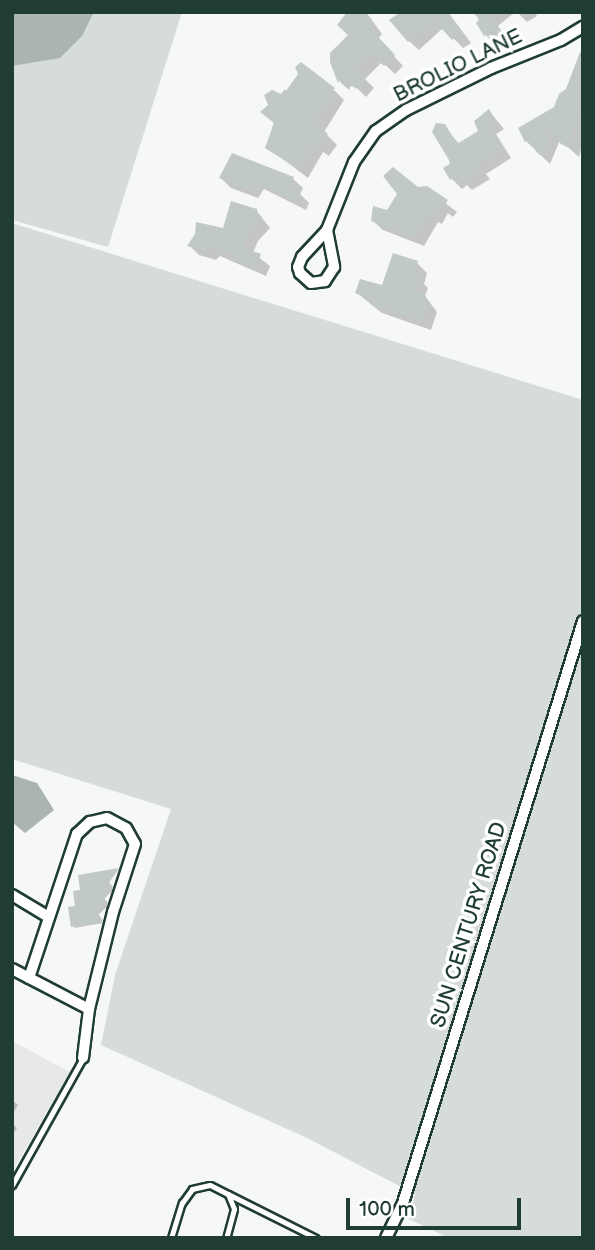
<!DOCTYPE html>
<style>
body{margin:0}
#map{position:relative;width:595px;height:1250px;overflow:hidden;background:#f6f7f7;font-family:"Balsamiq Sans",sans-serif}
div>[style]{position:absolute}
.built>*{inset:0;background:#e6e9e8}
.green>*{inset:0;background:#d6dcdb}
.water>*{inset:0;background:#aab5b1}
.shadow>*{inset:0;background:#0003}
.building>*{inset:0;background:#c0c9c6}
.roads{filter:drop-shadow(2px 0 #1f3d34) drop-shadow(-2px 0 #1f3d34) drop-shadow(0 2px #1f3d34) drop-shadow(0 -2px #1f3d34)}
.lane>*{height:5px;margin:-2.5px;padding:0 2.5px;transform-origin:2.5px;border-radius:2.5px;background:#fff}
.street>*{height:10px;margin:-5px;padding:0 5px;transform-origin:5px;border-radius:5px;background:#fff}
span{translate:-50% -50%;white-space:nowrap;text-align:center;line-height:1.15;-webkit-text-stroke:7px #fff;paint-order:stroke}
.street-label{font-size:21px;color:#1f3d34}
.frame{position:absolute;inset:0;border:14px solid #1f3d34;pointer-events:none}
.scale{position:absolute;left:346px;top:1198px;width:175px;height:32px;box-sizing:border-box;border:4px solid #1f3d34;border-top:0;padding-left:9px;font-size:21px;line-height:24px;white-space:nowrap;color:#1f3d34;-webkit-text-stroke:5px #fff;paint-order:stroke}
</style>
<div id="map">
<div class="built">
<i style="clip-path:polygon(12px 1041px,70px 1072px,12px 1172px)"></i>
</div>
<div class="green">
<i style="clip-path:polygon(12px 12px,182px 12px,108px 247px,12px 220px)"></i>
<i style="clip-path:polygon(12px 223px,583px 400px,583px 1238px,449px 1238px,409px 1219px,415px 1194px,305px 1137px,101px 1045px,115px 975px,171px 809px,12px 759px)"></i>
</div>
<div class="water">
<i style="clip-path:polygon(12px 12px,94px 12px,82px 36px,60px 58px,12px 66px)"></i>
<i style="clip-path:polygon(12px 775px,37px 783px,54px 810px,25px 833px,12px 822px)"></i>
</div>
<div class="shadow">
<i style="clip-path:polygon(366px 12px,382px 34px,378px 39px,403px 66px,395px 74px,382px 62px,365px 79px,374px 88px,366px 97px,356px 87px,351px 86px,349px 90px,340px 82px,332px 61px,350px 35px,349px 13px)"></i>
<i style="clip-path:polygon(404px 12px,448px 12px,471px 43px,463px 48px,443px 28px,419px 50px,409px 41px)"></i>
<i style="clip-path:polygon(475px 12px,515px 12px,498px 26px,506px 37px,495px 45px,486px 35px)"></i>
<i style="clip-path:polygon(517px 12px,535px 12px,537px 16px,527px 22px)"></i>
<i style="clip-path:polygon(583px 69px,583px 142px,579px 157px,560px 140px,550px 164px,526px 141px,555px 109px)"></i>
<i style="clip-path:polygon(334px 90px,344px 100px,324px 132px,337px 145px,329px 156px,323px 152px,308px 178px,267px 147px,281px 97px)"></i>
<i style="clip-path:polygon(489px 111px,504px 129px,496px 134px,511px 158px,486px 174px,490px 179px,472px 190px,467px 185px,462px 189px,452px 179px,444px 126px,460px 145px,480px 132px)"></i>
<i style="clip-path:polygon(221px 178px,293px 179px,303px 188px,300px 194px,309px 203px,306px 210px,264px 189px,258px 198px,231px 188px)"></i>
<i style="clip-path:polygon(426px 188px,457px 212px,453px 217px,448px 213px,442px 224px,438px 222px,424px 246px,383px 230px,372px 220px,417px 189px)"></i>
<i style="clip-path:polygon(256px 210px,270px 228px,258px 241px,253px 253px,270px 266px,266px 276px,220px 256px,216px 260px,199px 255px,189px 245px,224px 230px)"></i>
<i style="clip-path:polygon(417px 263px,427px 273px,424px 284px,428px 288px,425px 296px,437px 312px,431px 330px,382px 313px,357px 293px,384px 287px)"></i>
<i style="clip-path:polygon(118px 870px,108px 884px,113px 890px,103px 900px,108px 906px,98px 915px,103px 923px,74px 928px,82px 892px,80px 877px)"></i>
<i style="clip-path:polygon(12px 1100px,18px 1105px,12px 1115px)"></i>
<i style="clip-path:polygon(12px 1123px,17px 1128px,12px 1136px)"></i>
</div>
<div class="building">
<i style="clip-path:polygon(347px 12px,363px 12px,374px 23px,370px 28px,395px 55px,384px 66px,371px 53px,356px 69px,366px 78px,356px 89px,344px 78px,341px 77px,338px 83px,330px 62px,330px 53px,348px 35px,337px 25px)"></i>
<i style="clip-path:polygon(401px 12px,446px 12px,462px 32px,452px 40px,433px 19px,408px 42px,389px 20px)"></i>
<i style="clip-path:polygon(472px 12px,487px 12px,501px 33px,499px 35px,493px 30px,484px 36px,476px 23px,480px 19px)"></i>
<i style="clip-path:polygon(580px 52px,583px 52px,583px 90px,569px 148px,561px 144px,550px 130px,544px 152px,539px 155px,528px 140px,525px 142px,518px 128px,554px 107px,559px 94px,566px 89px)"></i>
<i style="clip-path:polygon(301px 62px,335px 88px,314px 122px,328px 134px,318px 147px,312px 143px,298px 169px,265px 148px,274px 123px,260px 112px,268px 105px,264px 95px,272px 90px,281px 94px,285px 89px,286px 91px,298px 74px,295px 67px)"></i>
<i style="clip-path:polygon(489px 109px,495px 119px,488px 123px,502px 147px,478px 163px,481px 169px,461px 182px,457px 175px,450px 180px,443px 168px,450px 164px,449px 160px,432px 132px,436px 123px,445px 124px,457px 144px,478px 131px,474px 121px)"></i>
<i style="clip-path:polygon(232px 153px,294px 177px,289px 186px,300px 191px,296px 201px,253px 181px,247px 189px,219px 178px)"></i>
<i style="clip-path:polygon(393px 167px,418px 187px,427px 186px,448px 200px,443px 208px,438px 205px,431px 216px,427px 214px,414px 237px,371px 221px,373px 206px,387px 210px,397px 194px,383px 176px)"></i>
<i style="clip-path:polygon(231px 201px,257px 209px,257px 213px,262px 217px,249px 231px,242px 247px,261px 254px,256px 267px,232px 259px,234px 255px,209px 247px,206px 251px,187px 246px,195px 234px,196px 222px,223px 228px)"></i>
<i style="clip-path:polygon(393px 253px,418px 261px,414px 275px,419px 277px,414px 290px,424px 293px,428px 301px,421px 321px,370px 304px,371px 299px,355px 293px,360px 279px,382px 285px)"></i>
<i style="clip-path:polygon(119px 868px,108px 881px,113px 887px,103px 897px,108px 903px,97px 912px,103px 921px,71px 927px,68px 907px,75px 906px,73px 891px,80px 890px,78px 875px)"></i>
</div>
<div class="roads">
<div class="lane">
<i style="left:12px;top:1185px;width:145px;rotate:-60.8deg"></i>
<i style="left:228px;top:1194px;width:98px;rotate:26.6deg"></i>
<i style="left:171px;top:1238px;width:37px;rotate:-73deg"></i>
<i style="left:182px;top:1203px;width:17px;rotate:-54deg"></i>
<i style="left:192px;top:1189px;width:18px;rotate:-13deg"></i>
<i style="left:210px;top:1185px;width:20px;rotate:27deg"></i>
<i style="left:228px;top:1194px;width:16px;rotate:68deg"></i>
<i style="left:234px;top:1209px;width:30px;rotate:105deg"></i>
</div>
<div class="street">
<i style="left:327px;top:230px;width:38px;rotate:79deg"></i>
<i style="left:334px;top:267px;width:17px;rotate:123deg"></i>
<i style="left:325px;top:281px;width:14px;rotate:172deg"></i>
<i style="left:311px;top:283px;width:15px;rotate:-138deg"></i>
<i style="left:300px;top:273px;width:6px;rotate:-108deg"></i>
<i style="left:298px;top:267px;width:11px;rotate:-68deg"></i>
<i style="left:302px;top:257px;width:37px;rotate:-47deg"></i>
<i style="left:327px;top:230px;width:73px;rotate:-68.3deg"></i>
<i style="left:354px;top:162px;width:38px;rotate:-55deg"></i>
<i style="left:376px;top:131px;width:37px;rotate:-35deg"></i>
<i style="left:406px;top:110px;width:95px;rotate:-26.3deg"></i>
<i style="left:491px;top:68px;width:75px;rotate:-21.8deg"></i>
<i style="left:561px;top:40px;width:26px;rotate:-31deg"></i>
<i style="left:12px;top:895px;width:41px;rotate:31deg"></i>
<i style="left:12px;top:969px;width:87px;rotate:27.5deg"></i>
<i style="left:89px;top:1009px;width:49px;rotate:97deg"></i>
<i style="left:29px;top:978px;width:152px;rotate:-71.6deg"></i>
<i style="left:77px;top:834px;width:18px;rotate:-43deg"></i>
<i style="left:90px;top:822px;width:17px;rotate:-13deg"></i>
<i style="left:107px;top:818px;width:21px;rotate:28deg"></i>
<i style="left:126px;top:828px;width:18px;rotate:61deg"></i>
<i style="left:135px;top:844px;width:71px;rotate:107.9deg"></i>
<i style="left:113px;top:912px;width:100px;rotate:103.9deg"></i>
<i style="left:386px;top:1238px;width:39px;rotate:-64deg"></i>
<i style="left:403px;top:1203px;width:609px;rotate:-72.81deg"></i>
</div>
</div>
<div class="street-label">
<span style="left:458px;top:66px;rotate:-26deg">BROLIO LANE</span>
<span style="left:469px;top:925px;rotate:-73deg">SUN CENTURY ROAD</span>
</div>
<div class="frame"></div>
<div class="scale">100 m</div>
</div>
